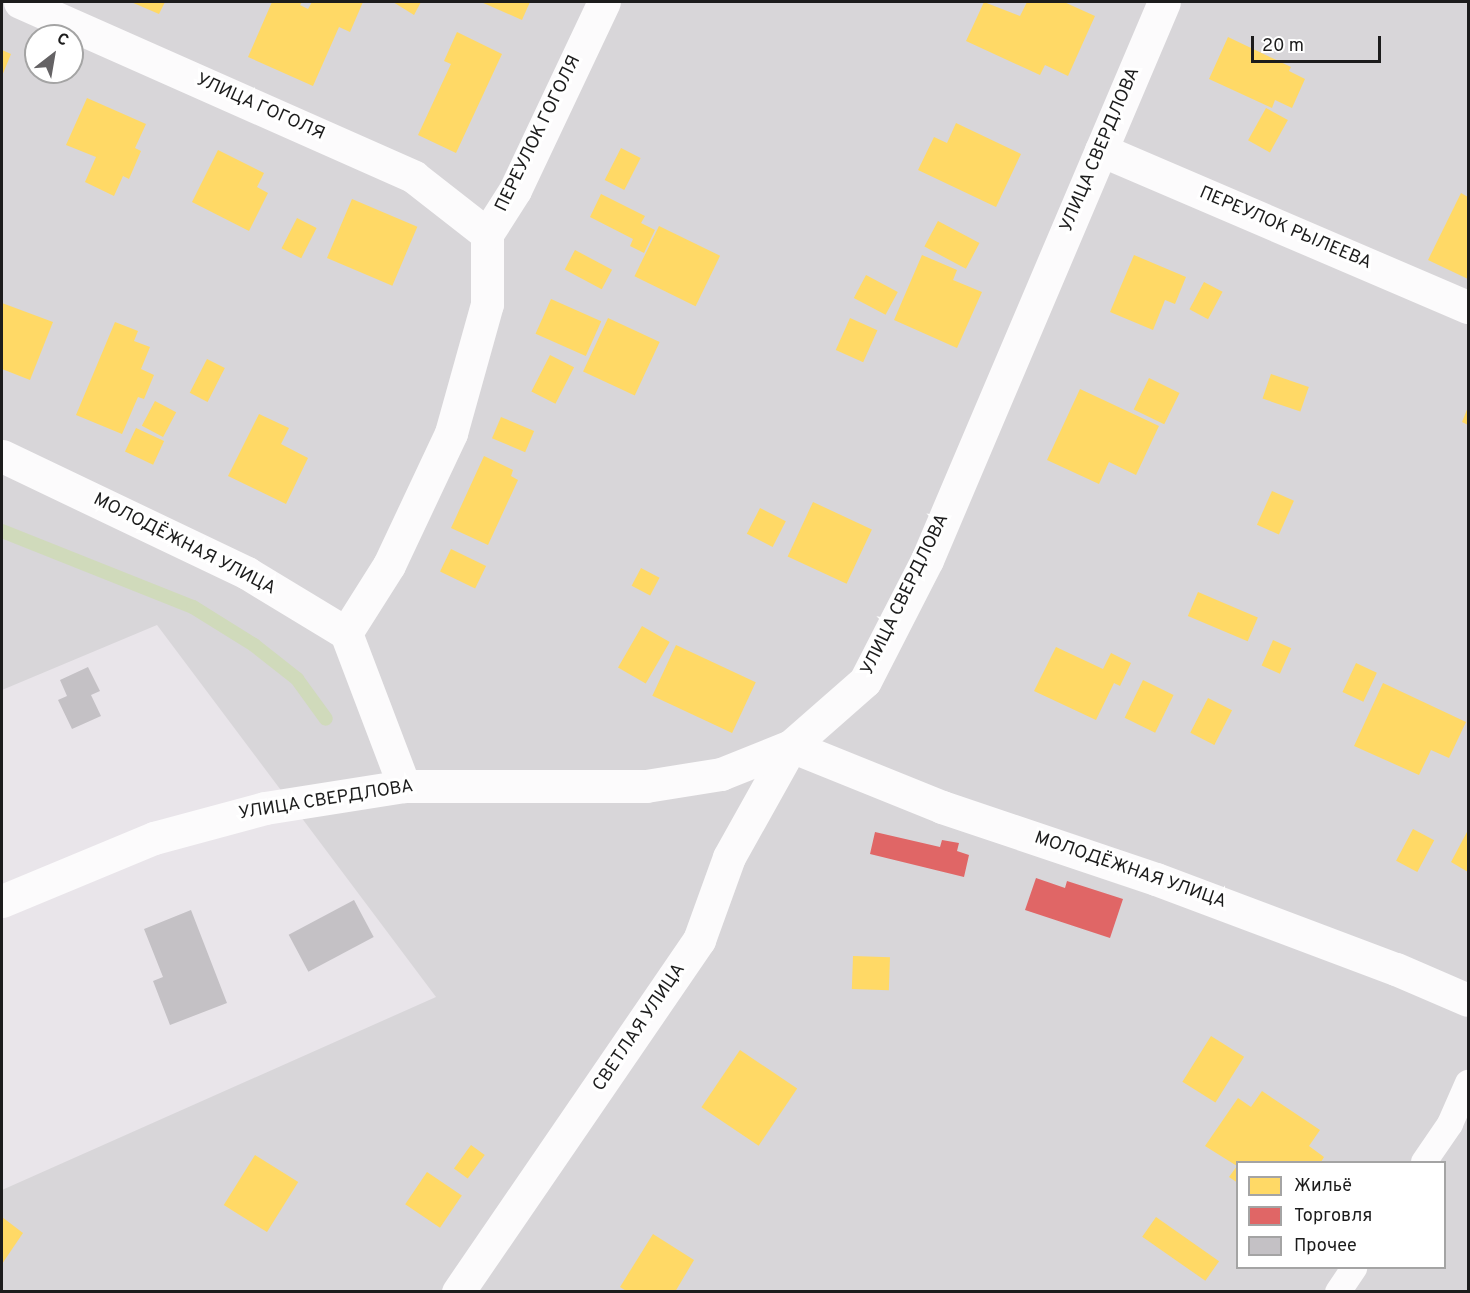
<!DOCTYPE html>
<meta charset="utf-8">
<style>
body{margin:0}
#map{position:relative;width:1470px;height:1293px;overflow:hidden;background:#e9e5ea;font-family:Overpass,sans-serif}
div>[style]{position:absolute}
.residential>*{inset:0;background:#d8d6d9}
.homes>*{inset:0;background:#ffd966;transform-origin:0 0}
.shops>*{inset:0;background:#e06666}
.stream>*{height:14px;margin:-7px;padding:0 7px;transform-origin:7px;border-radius:7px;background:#d0dabb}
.building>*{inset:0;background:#c4c1c5;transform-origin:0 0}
.service>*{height:26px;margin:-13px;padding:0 13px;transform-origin:13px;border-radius:13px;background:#fcfbfc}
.minor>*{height:33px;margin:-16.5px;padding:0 16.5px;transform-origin:16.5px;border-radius:16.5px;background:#fcfbfc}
.tertiary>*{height:33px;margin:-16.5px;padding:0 16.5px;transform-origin:16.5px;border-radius:16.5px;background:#fcfbfc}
span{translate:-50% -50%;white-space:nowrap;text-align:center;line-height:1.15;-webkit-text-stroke:6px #fff;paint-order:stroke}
.street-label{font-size:18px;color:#1c1c1c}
.frame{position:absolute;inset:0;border:3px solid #1c1c1c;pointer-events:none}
.legend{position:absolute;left:1236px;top:1161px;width:210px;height:108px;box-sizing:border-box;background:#fff;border:2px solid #a4a4a4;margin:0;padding:8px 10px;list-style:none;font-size:18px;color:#1c1c1c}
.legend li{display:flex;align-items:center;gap:12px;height:30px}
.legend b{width:30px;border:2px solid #a4a4a4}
.north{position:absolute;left:24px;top:24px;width:60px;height:60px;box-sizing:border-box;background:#fff;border:2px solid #a4a4a4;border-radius:50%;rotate:31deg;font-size:16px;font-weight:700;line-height:24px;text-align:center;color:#1c1c1c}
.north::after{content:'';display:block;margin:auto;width:21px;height:27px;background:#646264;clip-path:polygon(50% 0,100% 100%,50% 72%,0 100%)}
.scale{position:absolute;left:1251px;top:36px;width:130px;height:27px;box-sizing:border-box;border:3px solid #1c1c1c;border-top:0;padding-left:8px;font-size:18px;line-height:21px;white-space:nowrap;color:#1c1c1c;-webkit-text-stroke:4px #fff;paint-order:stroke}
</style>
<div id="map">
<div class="residential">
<i style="clip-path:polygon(evenodd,2px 2px,1468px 2px,1468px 1291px,2px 1291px,2px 1190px,436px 997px,157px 625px,2px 690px,2px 2px,36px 36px,72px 36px,72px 72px,36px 72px,36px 36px,2px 2px,1238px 1162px,1444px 1162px,1444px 1268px,1238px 1268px,1238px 1162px)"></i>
</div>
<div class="homes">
<i style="clip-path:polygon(131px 2px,165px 2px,159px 14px)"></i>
<i style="clip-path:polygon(272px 2px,302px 2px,300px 5px,308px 9px,312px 2px,363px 2px,350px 32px,339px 27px,313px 86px,248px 57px)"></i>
<i style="clip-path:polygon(393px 2px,421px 2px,414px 15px)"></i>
<i style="clip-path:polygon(481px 2px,530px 2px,522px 20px)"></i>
<i style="clip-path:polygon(984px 2px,1020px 16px,1027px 2px,1064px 2px,1095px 16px,1068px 76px,1045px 65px,1040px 75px,966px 41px)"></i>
<i style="clip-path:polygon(457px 32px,502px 54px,456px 153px,418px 135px,451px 64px,444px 61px)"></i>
<i style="clip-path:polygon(1228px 37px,1291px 67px,1289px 71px,1305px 79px,1292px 108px,1275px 100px,1272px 108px,1209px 79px)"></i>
<i style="clip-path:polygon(2px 50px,11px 54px,2px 76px)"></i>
<i style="clip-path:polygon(87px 98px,146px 124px,135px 148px,141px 151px,129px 179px,123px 176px,114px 196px,85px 182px,96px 157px,66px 145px)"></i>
<i style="left:1266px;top:108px;width:25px;height:37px;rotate:29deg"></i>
<i style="clip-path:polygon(956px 123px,1021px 154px,996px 207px,918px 170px,934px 137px,947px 143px)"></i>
<i style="left:621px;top:148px;width:22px;height:36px;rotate:27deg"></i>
<i style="clip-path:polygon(218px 150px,264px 173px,257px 187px,268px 193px,249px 231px,192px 202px)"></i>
<i style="clip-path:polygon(1461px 193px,1468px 197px,1468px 279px,1428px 260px)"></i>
<i style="clip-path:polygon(601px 194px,645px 216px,641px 223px,655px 230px,644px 253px,630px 246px,633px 239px,590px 217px)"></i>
<i style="left:352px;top:199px;width:71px;height:64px;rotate:23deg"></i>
<i style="left:297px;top:218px;width:22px;height:34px;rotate:27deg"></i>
<i style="left:938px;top:221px;width:47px;height:29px;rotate:28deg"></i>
<i style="left:659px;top:226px;width:68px;height:56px;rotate:26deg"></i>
<i style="left:575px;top:250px;width:42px;height:22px;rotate:28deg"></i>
<i style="clip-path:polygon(922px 255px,957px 270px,953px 280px,982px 292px,957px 348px,894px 320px)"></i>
<i style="clip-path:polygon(1134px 255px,1186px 277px,1175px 304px,1165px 300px,1153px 330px,1110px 312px)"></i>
<i style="left:866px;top:275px;width:36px;height:26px;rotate:28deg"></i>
<i style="left:1204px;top:282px;width:21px;height:31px;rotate:28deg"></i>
<i style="left:551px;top:299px;width:55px;height:38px;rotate:24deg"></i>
<i style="clip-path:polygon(2px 303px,53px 322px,30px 380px,2px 369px)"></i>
<i style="left:608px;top:318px;width:57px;height:59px;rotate:25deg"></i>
<i style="left:850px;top:318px;width:30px;height:35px;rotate:24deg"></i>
<i style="clip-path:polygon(115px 322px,138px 331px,134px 341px,150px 347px,141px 369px,154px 375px,144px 399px,138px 397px,122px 434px,76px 415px)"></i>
<i style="left:550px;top:355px;width:27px;height:41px;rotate:27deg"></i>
<i style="left:207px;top:359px;width:20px;height:38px;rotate:27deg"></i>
<i style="left:1271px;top:374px;width:40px;height:26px;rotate:19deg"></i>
<i style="left:1149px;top:378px;width:34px;height:35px;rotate:26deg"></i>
<i style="clip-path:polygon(1080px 389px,1159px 426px,1136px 475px,1109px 462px,1099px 484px,1047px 460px)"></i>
<i style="left:155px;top:401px;width:24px;height:28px;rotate:28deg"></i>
<i style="clip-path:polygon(1468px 407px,1468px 425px,1462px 422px)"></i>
<i style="clip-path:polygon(259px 414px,289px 428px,281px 444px,308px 458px,286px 504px,228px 476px)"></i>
<i style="left:501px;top:417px;width:36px;height:23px;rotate:23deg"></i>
<i style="left:136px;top:428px;width:31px;height:26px;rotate:25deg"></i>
<i style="clip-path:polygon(484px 456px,513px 470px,511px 476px,518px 480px,488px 545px,451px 528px)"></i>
<i style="left:1272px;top:491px;width:24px;height:37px;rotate:24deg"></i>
<i style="left:813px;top:502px;width:65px;height:60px;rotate:25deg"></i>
<i style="left:760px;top:508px;width:29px;height:29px;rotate:27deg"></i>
<i style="left:451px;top:549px;width:39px;height:25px;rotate:26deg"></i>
<i style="left:641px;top:568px;width:21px;height:20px;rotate:28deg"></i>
<i style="left:1198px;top:592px;width:65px;height:26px;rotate:23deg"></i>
<i style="left:642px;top:626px;width:32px;height:48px;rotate:30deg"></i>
<i style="left:1273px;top:640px;width:20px;height:28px;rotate:24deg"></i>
<i style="left:676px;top:645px;width:88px;height:56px;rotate:25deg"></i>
<i style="clip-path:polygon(1056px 647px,1103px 669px,1111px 653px,1131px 663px,1120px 686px,1114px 683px,1096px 720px,1034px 691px)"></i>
<i style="left:1356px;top:663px;width:23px;height:32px;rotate:25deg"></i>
<i style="left:1143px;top:680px;width:34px;height:42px;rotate:26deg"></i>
<i style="clip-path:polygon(1383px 683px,1466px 722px,1449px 758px,1431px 750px,1419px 775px,1354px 746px)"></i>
<i style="left:1208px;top:698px;width:27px;height:39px;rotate:27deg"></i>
<i style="left:1413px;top:829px;width:24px;height:36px;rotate:28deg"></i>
<i style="clip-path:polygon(1468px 830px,1468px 872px,1451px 862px)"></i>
<i style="left:853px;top:956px;width:37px;height:33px;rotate:2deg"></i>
<i style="left:1211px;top:1036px;width:39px;height:54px;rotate:32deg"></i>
<i style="left:740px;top:1050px;width:69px;height:69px;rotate:34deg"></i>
<i style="clip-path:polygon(1262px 1091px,1320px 1130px,1309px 1146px,1324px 1157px,1321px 1162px,1238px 1162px,1238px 1183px,1229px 1177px,1237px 1166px,1205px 1146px,1238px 1098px,1251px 1107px)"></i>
<i style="left:471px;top:1145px;width:17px;height:29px;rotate:36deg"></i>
<i style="left:255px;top:1155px;width:51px;height:59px;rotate:32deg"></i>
<i style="left:427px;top:1172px;width:42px;height:39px;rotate:34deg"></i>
<i style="clip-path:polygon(2px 1217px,23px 1233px,2px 1264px)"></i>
<i style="left:1156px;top:1217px;width:77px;height:24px;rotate:35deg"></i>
<i style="clip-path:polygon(653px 1234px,694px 1260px,675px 1292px,628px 1292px,620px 1287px)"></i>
</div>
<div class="shops">
<i style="clip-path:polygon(875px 832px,940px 847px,942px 840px,959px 843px,957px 851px,969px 855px,964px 877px,870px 854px)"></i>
<i style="clip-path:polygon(1036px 878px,1065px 888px,1067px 881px,1123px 899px,1110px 938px,1025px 910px)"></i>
</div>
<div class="stream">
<i style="left:2px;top:531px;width:206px;rotate:21.7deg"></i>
<i style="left:193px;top:607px;width:72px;rotate:31.9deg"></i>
<i style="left:254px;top:645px;width:55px;rotate:38.3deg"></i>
<i style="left:297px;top:679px;width:49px;rotate:54.1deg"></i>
</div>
<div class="building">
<i style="clip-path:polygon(88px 667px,100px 691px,91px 695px,101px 716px,72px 729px,58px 700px,67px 696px,60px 680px)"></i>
<i style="left:354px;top:900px;width:42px;height:74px;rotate:62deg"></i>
<i style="clip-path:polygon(191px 910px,227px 1003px,170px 1025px,153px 981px,163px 977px,144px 929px)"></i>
</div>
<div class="service">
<i style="left:1424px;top:1162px;width:46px;rotate:-55.6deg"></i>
<i style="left:1450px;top:1124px;width:45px;rotate:-66.3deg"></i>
<i style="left:1338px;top:1292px;width:29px;rotate:-56deg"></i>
</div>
<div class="minor">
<i style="left:20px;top:2px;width:431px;rotate:23.9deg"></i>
<i style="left:414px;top:177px;width:93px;rotate:38deg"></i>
<i style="left:1101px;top:150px;width:399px;rotate:23.2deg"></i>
<i style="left:2px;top:456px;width:272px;rotate:25.5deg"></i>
<i style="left:247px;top:573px;width:116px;rotate:31.2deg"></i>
<i style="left:346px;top:633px;width:164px;rotate:69.2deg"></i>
<i style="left:346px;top:633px;width:80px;rotate:-57.7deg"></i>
<i style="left:389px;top:565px;width:146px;rotate:-64.8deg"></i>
<i style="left:451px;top:433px;width:134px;rotate:-74.4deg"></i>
<i style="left:487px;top:304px;width:70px;rotate:-90deg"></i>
<i style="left:487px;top:234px;width:52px;rotate:-57.5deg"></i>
<i style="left:515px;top:190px;width:208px;rotate:-64.7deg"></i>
<i style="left:458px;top:1292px;width:427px;rotate:-55.6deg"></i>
<i style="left:699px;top:940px;width:88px;rotate:-70.1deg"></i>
<i style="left:729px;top:857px;width:127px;rotate:-60.8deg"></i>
<i style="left:791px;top:746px;width:163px;rotate:22deg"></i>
<i style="left:942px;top:807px;width:226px;rotate:18.6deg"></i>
<i style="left:1156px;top:879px;width:256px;rotate:20.6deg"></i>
<i style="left:1396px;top:969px;width:78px;rotate:23.3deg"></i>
</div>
<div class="tertiary">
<i style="left:2px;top:901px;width:165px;rotate:-22.5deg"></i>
<i style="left:154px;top:838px;width:115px;rotate:-15.1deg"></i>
<i style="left:265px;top:808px;width:141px;rotate:-9deg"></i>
<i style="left:404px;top:786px;width:242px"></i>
<i style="left:646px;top:786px;width:76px;rotate:-9.1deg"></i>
<i style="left:721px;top:774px;width:75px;rotate:-21.8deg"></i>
<i style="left:791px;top:746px;width:98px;rotate:-41.3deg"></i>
<i style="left:865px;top:681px;width:136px;rotate:-62.9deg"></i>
<i style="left:927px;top:560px;width:606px;rotate:-66.99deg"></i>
</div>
<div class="street-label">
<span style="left:260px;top:108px;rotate:24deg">УЛИЦА ГОГОЛЯ</span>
<span style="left:539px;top:134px;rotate:-64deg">ПЕРЕУЛОК ГОГОЛЯ</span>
<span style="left:1101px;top:150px;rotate:-67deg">УЛИЦА СВЕРДЛОВА</span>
<span style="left:1285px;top:229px;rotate:23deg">ПЕРЕУЛОК РЫЛЕЕВА</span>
<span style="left:184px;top:545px;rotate:27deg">МОЛОДЁЖНАЯ УЛИЦА</span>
<span style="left:906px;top:595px;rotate:-64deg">УЛИЦА СВЕРДЛОВА</span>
<span style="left:326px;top:801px;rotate:-9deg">УЛИЦА СВЕРДЛОВА</span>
<span style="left:1130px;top:871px;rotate:19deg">МОЛОДЁЖНАЯ УЛИЦА</span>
<span style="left:640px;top:1028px;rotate:-56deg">СВЕТЛАЯ УЛИЦА</span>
</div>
<div class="frame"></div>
<ul class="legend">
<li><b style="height:16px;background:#ffd966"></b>Жильё</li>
<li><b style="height:16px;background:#e06666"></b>Торговля</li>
<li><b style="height:16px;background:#c4c1c5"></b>Прочее</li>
</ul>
<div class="north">С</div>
<div class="scale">20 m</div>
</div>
